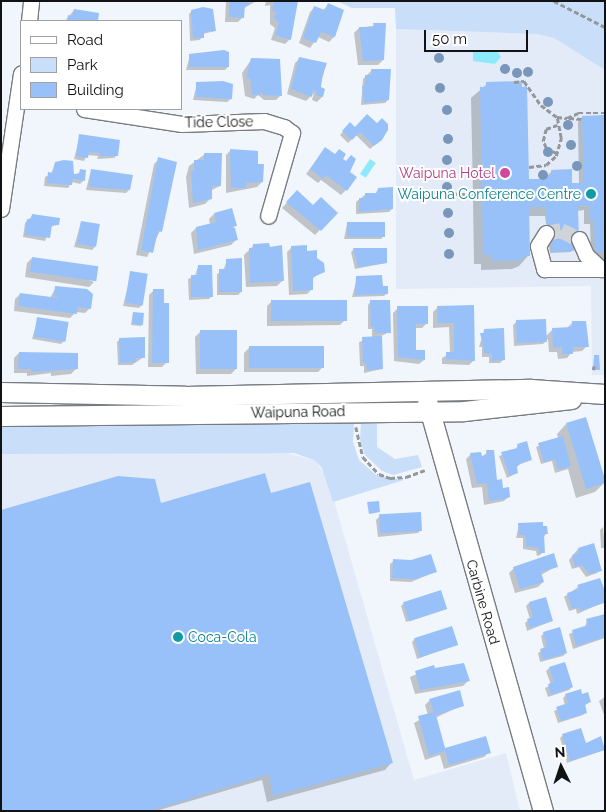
<!DOCTYPE html>
<style>
body{margin:0}
#map{position:relative;width:606px;height:812px;overflow:hidden;background:#f1f6fc;font-family:Raleway,sans-serif}
div>[style]{position:absolute}
.built>*{inset:0;background:#e2ebf7}
.green>*{inset:0;background:#c9def9}
.water>*{inset:0;background:#8eeafb;transform-origin:0 0}
.shadow>*{inset:0;background:#0003}
.building>*{inset:0;background:#98c1f9;transform-origin:0 0}
.minor-tunnel>*{height:15px;margin-top:-7.5px;transform-origin:0;background:repeating-linear-gradient(90deg,#cfd4d9 0 15px,transparent 0 23px)}
.path>*{height:2.5px;margin-top:-1.25px;transform-origin:0;background:repeating-linear-gradient(90deg,#94989c 0 5px,transparent 0 7.5px)}
.roads{filter:drop-shadow(1px 0 #787c81) drop-shadow(-1px 0 #787c81) drop-shadow(0 1px #787c81) drop-shadow(0 -1px #787c81)}
.minor>*{height:15px;margin:-7.5px;padding:0 7.5px;transform-origin:7.5px;border-radius:7.5px;background:#fff}
.major>*{height:19px;margin:-9.5px;padding:0 9.5px;transform-origin:9.5px;border-radius:9.5px;background:#fff}
.trees>*{width:10px;height:10px;margin:-5px;border-radius:50%;background:#7996bb}
.dots>*{width:14px;height:14px;translate:-50% -50%;box-sizing:border-box;border:2px solid #fff;border-radius:50%}
span{translate:-50% -50%;white-space:nowrap;text-align:center;line-height:1.15;-webkit-text-stroke:4px #fff;paint-order:stroke}
.street-label{font-size:14px;color:#101214}
.hotel-label{font-size:14px;color:#b23c85}
.right{translate:-100% -50%;text-align:right}
.culture-label{font-size:14px;color:#0d838f}
.left{translate:0 -50%;text-align:left}
.frame{position:absolute;inset:0;border:2px solid #101214;pointer-events:none}
.legend{position:absolute;left:20px;top:20px;width:162px;height:90px;box-sizing:border-box;background:#fff;border:1px solid #9fa0a1;margin:0;padding:6px 9px;list-style:none;font-size:15px;color:#101214}
.legend li{display:flex;align-items:center;gap:10px;height:25px}
.legend b{width:25px;border:1px solid #9fa0a1}
.north{position:absolute;left:536px;top:742px;width:50px;height:50px;-webkit-text-stroke:4px #fff;paint-order:stroke;rotate:356deg;font-size:14px;font-weight:700;line-height:20px;text-align:center;color:#101214}
.north::after{content:'';display:block;margin:auto;width:18px;height:22px;background:#101214;clip-path:polygon(50% 0,100% 100%,50% 72%,0 100%)}
.scale{position:absolute;left:424px;top:30px;width:104px;height:22px;box-sizing:border-box;border:2px solid #101214;border-top:0;padding-left:6px;font-size:15px;line-height:18px;white-space:nowrap;color:#101214;-webkit-text-stroke:4px #fff;paint-order:stroke}
</style>
<div id="map">
<div class="built">
<i style="clip-path:polygon(396px 29px,537px 34px,554px 38px,605px 70px,605px 375px,592px 375px,591px 286px,396px 289px)"></i>
<i style="clip-path:polygon(282px 452px,314px 460px,327px 476px,414px 780px,506px 753px,520px 811px,1px 811px,1px 454px)"></i>
</div>
<div class="green">
<i style="clip-path:polygon(337px 1px,605px 1px,605px 70px,554px 38px,537px 34px,396px 29px,395px 8px,352px 8px)"></i>
<i style="clip-path:polygon(1px 423px,354px 424px,353px 442px,359px 460px,376px 475px,404px 480px,333px 502px,322px 468px,314px 460px,294px 453px,1px 454px)"></i>
<i style="clip-path:polygon(361px 424px,377px 424px,377px 447px,395px 459px,418px 455px,422px 467px,393px 475px,382px 471px,365px 455px,360px 440px)"></i>
</div>
<div class="water">
<i style="clip-path:polygon(473px 50px,497px 51px,501px 57px,495px 64px,473px 61px)"></i>
<i style="left:370px;top:159px;width:7px;height:18px;rotate:34deg"></i>
</div>
<div class="shadow">
<i style="clip-path:polygon(226px 1px,256px 1px,243px 9px,243px 17px,238px 22px,225px 22px)"></i>
<i style="clip-path:polygon(266px 1px,295px 1px,290px 39px,285px 44px,271px 40px,275px 28px,270px 24px,270px 5px,265px 6px)"></i>
<i style="clip-path:polygon(328px 5px,342px 11px,334px 37px,329px 42px,318px 37px,310px 48px,299px 43px,310px 12px,315px 7px,323px 10px)"></i>
<i style="clip-path:polygon(74px 10px,98px 14px,96px 21px,65px 21px)"></i>
<i style="clip-path:polygon(192px 11px,215px 31px,203px 34px,200px 40px,190px 41px,189px 14px)"></i>
<i style="clip-path:polygon(384px 24px,383px 60px,378px 65px,358px 65px,354px 33px,359px 28px)"></i>
<i style="clip-path:polygon(190px 55px,228px 67px,225px 70px,186px 70px)"></i>
<i style="clip-path:polygon(300px 58px,326px 64px,320px 88px,322px 97px,317px 102px,312px 100px,314px 93px,306px 101px,287px 94px,295px 63px)"></i>
<i style="clip-path:polygon(251px 60px,281px 95px,276px 100px,264px 100px,258px 95px,254px 99px,245px 96px,242px 73px)"></i>
<i style="clip-path:polygon(372px 70px,388px 100px,385px 103px,361px 105px,363px 79px)"></i>
<i style="clip-path:polygon(197px 83px,231px 99px,227px 102px,193px 100px)"></i>
<i style="clip-path:polygon(487px 84px,528px 181px,543px 180px,552px 171px,571px 184px,579px 184px,578px 122px,583px 117px,605px 116px,605px 262px,591px 255px,590px 224px,584px 224px,584px 210px,577px 211px,571px 252px,550px 253px,545px 216px,528px 216px,528px 256px,519px 266px,512px 269px,481px 270px,481px 264px,474px 264px,473px 198px,469px 198px,469px 194px,473px 193px,471px 98px)"></i>
<i style="clip-path:polygon(350px 124px,355px 128px,377px 143px,370px 149px,356px 135px,348px 143px,340px 135px)"></i>
<i style="clip-path:polygon(80px 135px,117px 155px,114px 158px,97px 159px,98px 156px,87px 155px,84px 161px,74px 159px)"></i>
<i style="clip-path:polygon(231px 150px,257px 165px,262px 182px,257px 187px,226px 193px,226px 155px)"></i>
<i style="clip-path:polygon(205px 154px,220px 186px,210px 191px,210px 199px,205px 204px,189px 208px,186px 177px,189px 166px)"></i>
<i style="clip-path:polygon(321px 154px,341px 159px,349px 173px,346px 190px,341px 195px,321px 180px,318px 183px,306px 174px)"></i>
<i style="clip-path:polygon(159px 159px,160px 231px,147px 257px,136px 255px,154px 164px)"></i>
<i style="clip-path:polygon(55px 163px,73px 175px,84px 171px,83px 181px,80px 184px,72px 182px,68px 188px,44px 186px,45px 177px,51px 174px)"></i>
<i style="clip-path:polygon(91px 170px,129px 190px,126px 193px,86px 190px)"></i>
<i style="clip-path:polygon(378px 189px,392px 209px,389px 212px,356px 214px,356px 202px,366px 194px,375px 194px)"></i>
<i style="clip-path:polygon(297px 192px,313px 206px,336px 213px,315px 235px,282px 208px)"></i>
<i style="clip-path:polygon(214px 214px,235px 226px,232px 229px,236px 240px,231px 245px,194px 254px,191px 233px,196px 228px,210px 224px,209px 219px)"></i>
<i style="clip-path:polygon(33px 215px,57px 225px,50px 227px,45px 241px,23px 237px,25px 223px)"></i>
<i style="clip-path:polygon(81px 222px,95px 247px,92px 250px,74px 247px)"></i>
<i style="clip-path:polygon(347px 224px,384px 236px,381px 239px,344px 239px)"></i>
<i style="clip-path:polygon(254px 245px,282px 281px,277px 286px,246px 287px,244px 255px)"></i>
<i style="clip-path:polygon(292px 247px,316px 258px,323px 271px,312px 279px,312px 289px,307px 294px,289px 295px,287px 252px)"></i>
<i style="clip-path:polygon(354px 249px,386px 263px,355px 269px,351px 252px)"></i>
<i style="clip-path:polygon(32px 258px,94px 282px,89px 287px,25px 277px,27px 263px)"></i>
<i style="clip-path:polygon(227px 260px,241px 292px,238px 295px,217px 295px,217px 274px,223px 271px)"></i>
<i style="clip-path:polygon(198px 266px,212px 296px,209px 299px,189px 300px,188px 279px,195px 276px)"></i>
<i style="clip-path:polygon(131px 273px,142px 305px,139px 308px,123px 306px)"></i>
<i style="clip-path:polygon(357px 278px,382px 287px,387px 293px,384px 296px,352px 297px)"></i>
<i style="clip-path:polygon(56px 287px,90px 308px,85px 313px,76px 312px,70px 318px,14px 311px,15px 299px,20px 294px,50px 298px)"></i>
<i style="clip-path:polygon(154px 290px,167px 362px,162px 367px,148px 367px,149px 295px)"></i>
<i style="clip-path:polygon(272px 301px,345px 320px,340px 325px,267px 326px,267px 306px)"></i>
<i style="clip-path:polygon(371px 301px,390px 332px,381px 336px,382px 369px,364px 373px,364px 366px,360px 366px,359px 342px,372px 338px,372px 329px,368px 329px,368px 305px)"></i>
<i style="clip-path:polygon(472px 306px,474px 360px,469px 365px,442px 364px,442px 358px,450px 353px,449px 327px,433px 328px,433px 312px,438px 307px)"></i>
<i style="clip-path:polygon(398px 308px,427px 323px,422px 328px,414px 328px,415px 351px,424px 360px,419px 364px,394px 361px,393px 313px)"></i>
<i style="clip-path:polygon(133px 313px,142px 325px,141px 326px,131px 325px)"></i>
<i style="clip-path:polygon(38px 318px,64px 341px,61px 344px,32px 339px)"></i>
<i style="clip-path:polygon(516px 322px,546px 336px,553px 329px,567px 328px,572px 323px,587px 346px,582px 351px,572px 352px,567px 358px,558px 359px,557px 352px,549px 352px,548px 339px,543px 344px,514px 346px,513px 325px)"></i>
<i style="clip-path:polygon(484px 330px,503px 360px,500px 363px,489px 363px,489px 357px,482px 357px,482px 347px,479px 347px)"></i>
<i style="clip-path:polygon(200px 332px,236px 369px,231px 374px,196px 374px,195px 337px)"></i>
<i style="clip-path:polygon(120px 339px,144px 357px,132px 365px,118px 365px,117px 342px)"></i>
<i style="clip-path:polygon(249px 348px,323px 367px,318px 372px,244px 372px,244px 353px)"></i>
<i style="clip-path:polygon(19px 353px,76px 369px,71px 374px,51px 376px,51px 373px,27px 376px,27px 373px,14px 373px,14px 358px)"></i>
<i style="clip-path:polygon(594px 356px,598px 369px,597px 370px,593px 370px)"></i>
<i style="clip-path:polygon(566px 424px,605px 482px,595px 492px,576px 498px,568px 469px,555px 473px,552px 461px,541px 464px,536px 447px,558px 438px,557px 434px)"></i>
<i style="clip-path:polygon(518px 445px,531px 460px,516px 466px,517px 473px,507px 478px,499px 456px,515px 450px)"></i>
<i style="clip-path:polygon(487px 452px,496px 481px,509px 496px,504px 501px,484px 505px,482px 487px,472px 488px,466px 459px,471px 454px,481px 458px)"></i>
<i style="clip-path:polygon(271px 495px,391px 763px,385px 770px,267px 802px,262px 780px,156px 811px,1px 811px)"></i>
<i style="clip-path:polygon(379px 517px,421px 530px,418px 533px,378px 537px,376px 520px)"></i>
<i style="clip-path:polygon(519px 524px,546px 534px,543px 538px,543px 552px,540px 555px,537px 556px,536px 551px,523px 549px,523px 538px,516px 538px)"></i>
<i style="clip-path:polygon(603px 527px,605px 548px,601px 548px,600px 530px)"></i>
<i style="clip-path:polygon(578px 549px,601px 570px,597px 573px,586px 577px,579px 567px,572px 569px,569px 560px)"></i>
<i style="clip-path:polygon(394px 561px,435px 572px,411px 582px,390px 581px,390px 564px)"></i>
<i style="clip-path:polygon(557px 566px,541px 575px,543px 582px,538px 587px,515px 593px,509px 573px,514px 568px)"></i>
<i style="clip-path:polygon(600px 579px,605px 595px,602px 603px,577px 614px,576px 609px,569px 611px,564px 597px,578px 587px)"></i>
<i style="clip-path:polygon(404px 603px,445px 608px,406px 622px,401px 606px)"></i>
<i style="clip-path:polygon(529px 603px,552px 621px,527px 631px,525px 623px,530px 619px,526px 606px)"></i>
<i style="clip-path:polygon(605px 615px,605px 638px,573px 649px,569px 634px,585px 627px,587px 620px)"></i>
<i style="clip-path:polygon(544px 633px,566px 653px,563px 656px,540px 662px,538px 653px,544px 649px,541px 636px)"></i>
<i style="clip-path:polygon(415px 639px,457px 644px,417px 659px,412px 642px)"></i>
<i style="clip-path:polygon(433px 667px,434px 670px,468px 681px,463px 686px,415px 694px,410px 677px)"></i>
<i style="clip-path:polygon(549px 668px,572px 687px,569px 690px,548px 697px,545px 688px,551px 685px,546px 671px)"></i>
<i style="clip-path:polygon(566px 695px,582px 695px,590px 702px,584px 706px,586px 712px,583px 715px,558px 723px,554px 711px,565px 706px,563px 698px)"></i>
<i style="clip-path:polygon(605px 697px,605px 715px,604px 715px,599px 701px)"></i>
<i style="clip-path:polygon(430px 700px,463px 705px,435px 718px,445px 750px,489px 752px,484px 757px,444px 769px,440px 755px,425px 760px,414px 723px,428px 715px,425px 705px)"></i>
<i style="clip-path:polygon(563px 735px,585px 745px,604px 750px,567px 763px,560px 738px)"></i>
</div>
<div class="building">
<i style="clip-path:polygon(229px 1px,249px 1px,249px 5px,245px 5px,244px 18px,229px 17px)"></i>
<i style="clip-path:polygon(274px 1px,298px 1px,291px 40px,275px 35px,279px 23px,274px 18px,276px 12px,272px 11px)"></i>
<i style="clip-path:polygon(328px 3px,344px 10px,335px 37px,321px 32px,316px 43px,303px 38px,314px 6px,325px 10px)"></i>
<i style="clip-path:polygon(203px 7px,213px 9px,216px 31px,204px 32px,204px 38px,193px 38px,191px 10px)"></i>
<i style="clip-path:polygon(74px 9px,99px 13px,98px 21px,67px 21px,68px 15px,72px 16px)"></i>
<i style="clip-path:polygon(373px 23px,386px 23px,384px 60px,363px 61px,359px 27px,374px 27px)"></i>
<i style="clip-path:polygon(224px 50px,229px 52px,229px 67px,189px 67px,189px 54px)"></i>
<i style="clip-path:polygon(299px 57px,327px 63px,322px 77px,321px 87px,325px 89px,323px 97px,316px 95px,317px 91px,313px 90px,312px 97px,291px 89px)"></i>
<i style="clip-path:polygon(251px 58px,280px 59px,282px 96px,263px 95px,260px 91px,260px 95px,252px 95px,250px 78px,246px 78px)"></i>
<i style="clip-path:polygon(371px 69px,391px 69px,389px 100px,364px 103px,362px 86px,365px 86px,365px 75px,372px 75px)"></i>
<i style="clip-path:polygon(223px 81px,233px 84px,232px 99px,196px 97px,196px 82px)"></i>
<i style="clip-path:polygon(522px 81px,522px 87px,527px 86px,529px 179px,546px 179px,546px 175px,552px 176px,551px 170px,572px 169px,572px 183px,584px 183px,582px 116px,605px 115px,605px 253px,595px 251px,594px 220px,589px 220px,589px 206px,578px 206px,579px 241px,574px 241px,574px 251px,551px 252px,551px 242px,547px 242px,546px 207px,529px 207px,530px 256px,523px 256px,523px 260px,491px 261px,491px 255px,483px 255px,482px 197px,470px 198px,470px 192px,482px 191px,480px 87px,486px 87px,486px 82px)"></i>
<i style="clip-path:polygon(367px 114px,377px 123px,382px 118px,388px 124px,388px 130px,382px 140px,374px 146px,360px 132px,352px 140px,342px 131px,350px 122px,355px 127px)"></i>
<i style="clip-path:polygon(79px 134px,120px 140px,118px 156px,100px 156px,100px 153px,89px 152px,88px 158px,76px 156px)"></i>
<i style="clip-path:polygon(325px 147px,335px 154px,339px 149px,346px 154px,343px 159px,346px 161px,351px 155px,356px 159px,350px 172px,357px 177px,347px 191px,326px 175px,323px 179px,310px 169px)"></i>
<i style="clip-path:polygon(230px 149px,258px 151px,258px 164px,264px 164px,263px 182px,246px 183px,246px 188px,231px 188px)"></i>
<i style="clip-path:polygon(204px 153px,222px 153px,221px 186px,212px 186px,212px 199px,193px 203px,191px 171px,194px 171px,194px 160px,204px 160px)"></i>
<i style="clip-path:polygon(158px 157px,177px 162px,162px 232px,158px 231px,153px 253px,141px 250px)"></i>
<i style="clip-path:polygon(64px 160px,73px 161px,74px 174px,79px 174px,80px 169px,86px 170px,85px 181px,73px 179px,72px 185px,47px 183px,48px 172px,53px 173px,55px 162px)"></i>
<i style="clip-path:polygon(91px 169px,133px 175px,130px 190px,89px 187px)"></i>
<i style="clip-path:polygon(393px 187px,393px 209px,359px 212px,359px 198px,365px 198px,365px 193px,378px 193px,378px 188px)"></i>
<i style="clip-path:polygon(297px 190px,313px 205px,321px 197px,338px 213px,321px 231px,286px 202px)"></i>
<i style="clip-path:polygon(232px 208px,237px 226px,231px 227px,235px 228px,238px 240px,198px 250px,196px 227px,216px 222px,214px 213px)"></i>
<i style="clip-path:polygon(32px 214px,60px 218px,59px 225px,52px 225px,50px 238px,25px 235px,27px 219px,31px 219px)"></i>
<i style="left:81px;top:221px;width:19px;height:23px;rotate:9deg"></i>
<i style="left:347px;top:222px;width:38px;height:15px"></i>
<i style="clip-path:polygon(269px 243px,270px 247px,282px 245px,284px 281px,250px 283px,249px 248px,253px 248px,253px 244px)"></i>
<i style="clip-path:polygon(307px 245px,307px 251px,317px 250px,317px 258px,324px 263px,325px 272px,313px 277px,313px 290px,293px 291px,291px 246px)"></i>
<i style="clip-path:polygon(353px 248px,387px 248px,387px 263px,358px 267px)"></i>
<i style="left:32px;top:257px;width:67px;height:15px;rotate:8deg"></i>
<i style="clip-path:polygon(242px 258px,242px 292px,219px 292px,219px 269px,226px 269px,226px 259px)"></i>
<i style="clip-path:polygon(198px 265px,212px 265px,213px 297px,191px 297px,191px 275px,198px 275px)"></i>
<i style="left:130px;top:271px;width:18px;height:32px;rotate:9deg"></i>
<i style="clip-path:polygon(382px 275px,383px 286px,388px 286px,388px 294px,355px 295px,356px 276px)"></i>
<i style="clip-path:polygon(55px 286px,87px 289px,93px 294px,91px 309px,77px 307px,77px 314px,18px 306px,20px 293px,59px 298px,54px 295px)"></i>
<i style="clip-path:polygon(153px 289px,164px 289px,164px 303px,169px 303px,169px 363px,152px 363px)"></i>
<i style="left:271px;top:300px;width:76px;height:21px"></i>
<i style="clip-path:polygon(370px 300px,390px 300px,391px 333px,375px 333px,374px 327px,371px 327px)"></i>
<i style="clip-path:polygon(474px 305px,475px 361px,446px 359px,446px 352px,454px 352px,454px 323px,438px 323px,437px 306px)"></i>
<i style="clip-path:polygon(397px 306px,428px 306px,428px 324px,416px 324px,416px 350px,425px 350px,425px 360px,398px 357px)"></i>
<i style="left:133px;top:312px;width:11px;height:12px;rotate:5deg"></i>
<i style="left:37px;top:317px;width:32px;height:20px;rotate:9deg"></i>
<i style="left:546px;top:319px;width:23px;height:30px;rotate:88deg"></i>
<i style="clip-path:polygon(572px 321px,586px 321px,589px 347px,573px 347px,573px 354px,562px 354px,562px 347px,553px 348px,552px 328px,572px 327px)"></i>
<i style="clip-path:polygon(504px 328px,505px 360px,492px 361px,492px 354px,485px 354px,480px 333px,484px 333px,484px 329px)"></i>
<i style="left:237px;top:330px;width:39px;height:37px;rotate:90deg"></i>
<i style="clip-path:polygon(382px 336px,383px 369px,367px 370px,366px 363px,363px 363px,362px 337px)"></i>
<i style="clip-path:polygon(145px 337px,145px 358px,136px 358px,136px 362px,120px 363px,119px 338px)"></i>
<i style="left:324px;top:346px;width:22px;height:75px;rotate:90deg"></i>
<i style="clip-path:polygon(19px 352px,78px 353px,78px 369px,31px 372px,31px 369px,18px 369px)"></i>
<i style="clip-path:polygon(594px 355px,599px 355px,600px 370px,594px 370px)"></i>
<i style="clip-path:polygon(586px 417px,605px 479px,605px 483px,586px 489px,566px 423px)"></i>
<i style="clip-path:polygon(563px 436px,571px 466px,558px 470px,555px 459px,544px 462px,538px 443px)"></i>
<i style="clip-path:polygon(527px 441px,532px 460px,521px 463px,517px 467px,518px 473px,510px 476px,501px 452px,518px 448px,517px 444px)"></i>
<i style="clip-path:polygon(486px 450px,494px 450px,497px 480px,502px 479px,503px 488px,509px 487px,510px 497px,505px 499px,489px 501px,487px 483px,477px 484px,470px 453px,481px 452px,482px 456px,487px 455px)"></i>
<i style="clip-path:polygon(265px 473px,271px 493px,310px 482px,393px 763px,273px 796px,269px 774px,149px 811px,1px 811px,1px 510px,118px 476px,155px 479px,161px 503px)"></i>
<i style="clip-path:polygon(379px 501px,380px 512px,369px 514px,367px 502px)"></i>
<i style="left:421px;top:512px;width:19px;height:42px;rotate:87deg"></i>
<i style="clip-path:polygon(543px 522px,543px 526px,547px 526px,548px 534px,544px 534px,545px 553px,539px 553px,539px 548px,526px 546px,525px 535px,519px 535px,518px 523px)"></i>
<i style="clip-path:polygon(594px 543px,602px 571px,589px 574px,582px 565px,575px 567px,572px 555px,579px 553px,578px 548px)"></i>
<i style="clip-path:polygon(554px 553px,558px 567px,541px 572px,544px 582px,520px 589px,513px 567px)"></i>
<i style="clip-path:polygon(431px 554px,437px 572px,415px 579px,392px 578px,393px 559px,411px 560px)"></i>
<i style="clip-path:polygon(600px 578px,605px 591px,604px 603px,580px 611px,579px 607px,572px 609px,567px 593px,579px 589px,577px 585px)"></i>
<i style="left:441px;top:590px;width:20px;height:40px;rotate:72deg"></i>
<i style="clip-path:polygon(546px 597px,553px 621px,530px 628px,527px 619px,533px 617px,529px 602px)"></i>
<i style="clip-path:polygon(605px 614px,605px 637px,576px 646px,572px 630px,588px 625px,586px 619px)"></i>
<i style="left:452px;top:626px;width:20px;height:40px;rotate:72deg"></i>
<i style="clip-path:polygon(560px 627px,567px 653px,543px 660px,540px 649px,547px 647px,543px 632px)"></i>
<i style="clip-path:polygon(565px 662px,573px 687px,551px 695px,548px 684px,554px 682px,549px 667px)"></i>
<i style="clip-path:polygon(464px 663px,470px 681px,420px 690px,415px 671px,434px 665px,435px 668px)"></i>
<i style="clip-path:polygon(581px 689px,582px 694px,588px 692px,591px 702px,585px 704px,587px 713px,561px 721px,556px 707px,568px 703px,565px 694px)"></i>
<i style="clip-path:polygon(460px 690px,464px 706px,436px 715px,445px 748px,486px 736px,491px 753px,449px 765px,445px 751px,429px 756px,418px 716px,434px 712px,429px 699px)"></i>
<i style="clip-path:polygon(581px 728px,586px 743px,601px 736px,605px 750px,570px 761px,562px 734px)"></i>
</div>
<div class="minor-tunnel">
<i style="left:546px;top:233px;width:15px;rotate:-11deg"></i>
<i style="left:561px;top:230px;width:20px;rotate:27deg"></i>
</div>
<div class="path">
<i style="left:554px;top:1px;width:57px;rotate:27deg"></i>
<i style="left:514px;top:82px;width:10px;rotate:-6deg"></i>
<i style="left:524px;top:81px;width:29px;rotate:55deg"></i>
<i style="left:541px;top:105px;width:20px;rotate:37deg"></i>
<i style="left:557px;top:117px;width:10px;rotate:6deg"></i>
<i style="left:567px;top:118px;width:12px;rotate:-24deg"></i>
<i style="left:578px;top:113px;width:27px"></i>
<i style="left:569px;top:118px;width:13px;rotate:4deg"></i>
<i style="left:557px;top:154px;width:13px;rotate:-151deg"></i>
<i style="left:546px;top:148px;width:8px;rotate:-113deg"></i>
<i style="left:543px;top:141px;width:12px;rotate:-76deg"></i>
<i style="left:546px;top:129px;width:12px;rotate:-20deg"></i>
<i style="left:529px;top:167px;width:17px;rotate:-7deg"></i>
<i style="left:546px;top:165px;width:13px;rotate:-42deg"></i>
<i style="left:556px;top:156px;width:19px;rotate:-74deg"></i>
<i style="left:561px;top:138px;width:20px;rotate:-101deg"></i>
<i style="left:431px;top:192px;width:39px;rotate:4deg"></i>
<i style="left:593px;top:370px;width:4px;rotate:-76deg"></i>
<i style="left:356px;top:427px;width:31px;rotate:77deg"></i>
<i style="left:363px;top:457px;width:23px;rotate:47deg"></i>
<i style="left:379px;top:474px;width:12px;rotate:20deg"></i>
<i style="left:390px;top:478px;width:16px;rotate:-4deg"></i>
<i style="left:406px;top:477px;width:20px;rotate:-20deg"></i>
</div>
<div class="roads">
<div class="minor">
<i style="left:29px;top:21px;width:20px;rotate:-84deg"></i>
<i style="left:84px;top:109px;width:99px;rotate:8.7deg"></i>
<i style="left:182px;top:124px;width:82px;rotate:-2.1deg"></i>
<i style="left:264px;top:121px;width:21px;rotate:17deg"></i>
<i style="left:284px;top:127px;width:10px;rotate:37deg"></i>
<i style="left:292px;top:133px;width:86px;rotate:106.1deg"></i>
<i style="left:1px;top:209px;width:137px;rotate:-81.6deg"></i>
<i style="left:546px;top:233px;width:15px;rotate:122deg"></i>
<i style="left:538px;top:246px;width:24px;rotate:75deg"></i>
<i style="left:544px;top:269px;width:61px"></i>
<i style="left:579px;top:239px;width:17px;rotate:66deg"></i>
<i style="left:586px;top:255px;width:21px;rotate:43deg"></i>
</div>
<div class="major">
<i style="left:1px;top:392px;width:184px;rotate:1.2deg"></i>
<i style="left:185px;top:396px;width:346px;rotate:-1.2deg"></i>
<i style="left:531px;top:389px;width:74px;rotate:3.9deg"></i>
<i style="left:427px;top:401px;width:426px;rotate:74.2deg"></i>
<i style="left:1px;top:416px;width:463px;rotate:-0.6deg"></i>
<i style="left:464px;top:411px;width:108px;rotate:-6.4deg"></i>
</div>
</div>
<div class="trees">
<i style="left:439px;top:58px"></i>
<i style="left:505px;top:69px"></i>
<i style="left:528px;top:72px"></i>
<i style="left:517px;top:73px"></i>
<i style="left:440px;top:88px"></i>
<i style="left:548px;top:102px"></i>
<i style="left:447px;top:110px"></i>
<i style="left:568px;top:125px"></i>
<i style="left:448px;top:139px"></i>
<i style="left:571px;top:145px"></i>
<i style="left:548px;top:152px"></i>
<i style="left:447px;top:160px"></i>
<i style="left:577px;top:166px"></i>
<i style="left:543px;top:175px"></i>
<i style="left:447px;top:187px"></i>
<i style="left:448px;top:213px"></i>
<i style="left:449px;top:233px"></i>
<i style="left:449px;top:254px"></i>
</div>
<div class="dots">
<i style="left:505px;top:173px;background:#d1479c"></i>
<i style="left:591px;top:194px;background:#0f9aa8"></i>
<i style="left:178px;top:637px;background:#0f9aa8"></i>
</div>
<div class="street-label">
<span style="left:219px;top:122px;rotate:-1deg">Tide Close</span>
<span style="left:298px;top:412px;rotate:-1deg">Waipuna Road</span>
<span style="left:483px;top:602px;rotate:74deg">Carbine Road</span>
</div>
<div class="hotel-label">
<span class="right" style="left:495px;top:173px">Waipuna Hotel</span>
</div>
<div class="culture-label">
<span class="right" style="left:581px;top:194px">Waipuna Conference Centre</span>
<span class="left" style="left:188px;top:637px">Coca-Cola</span>
</div>
<div class="frame"></div>
<ul class="legend">
<li><b style="height:6px;background:#fff"></b>Road</li>
<li><b style="height:14px;background:#c9def9"></b>Park</li>
<li><b style="height:14px;background:#98c1f9"></b>Building</li>
</ul>
<div class="north">N</div>
<div class="scale">50 m</div>
</div>
